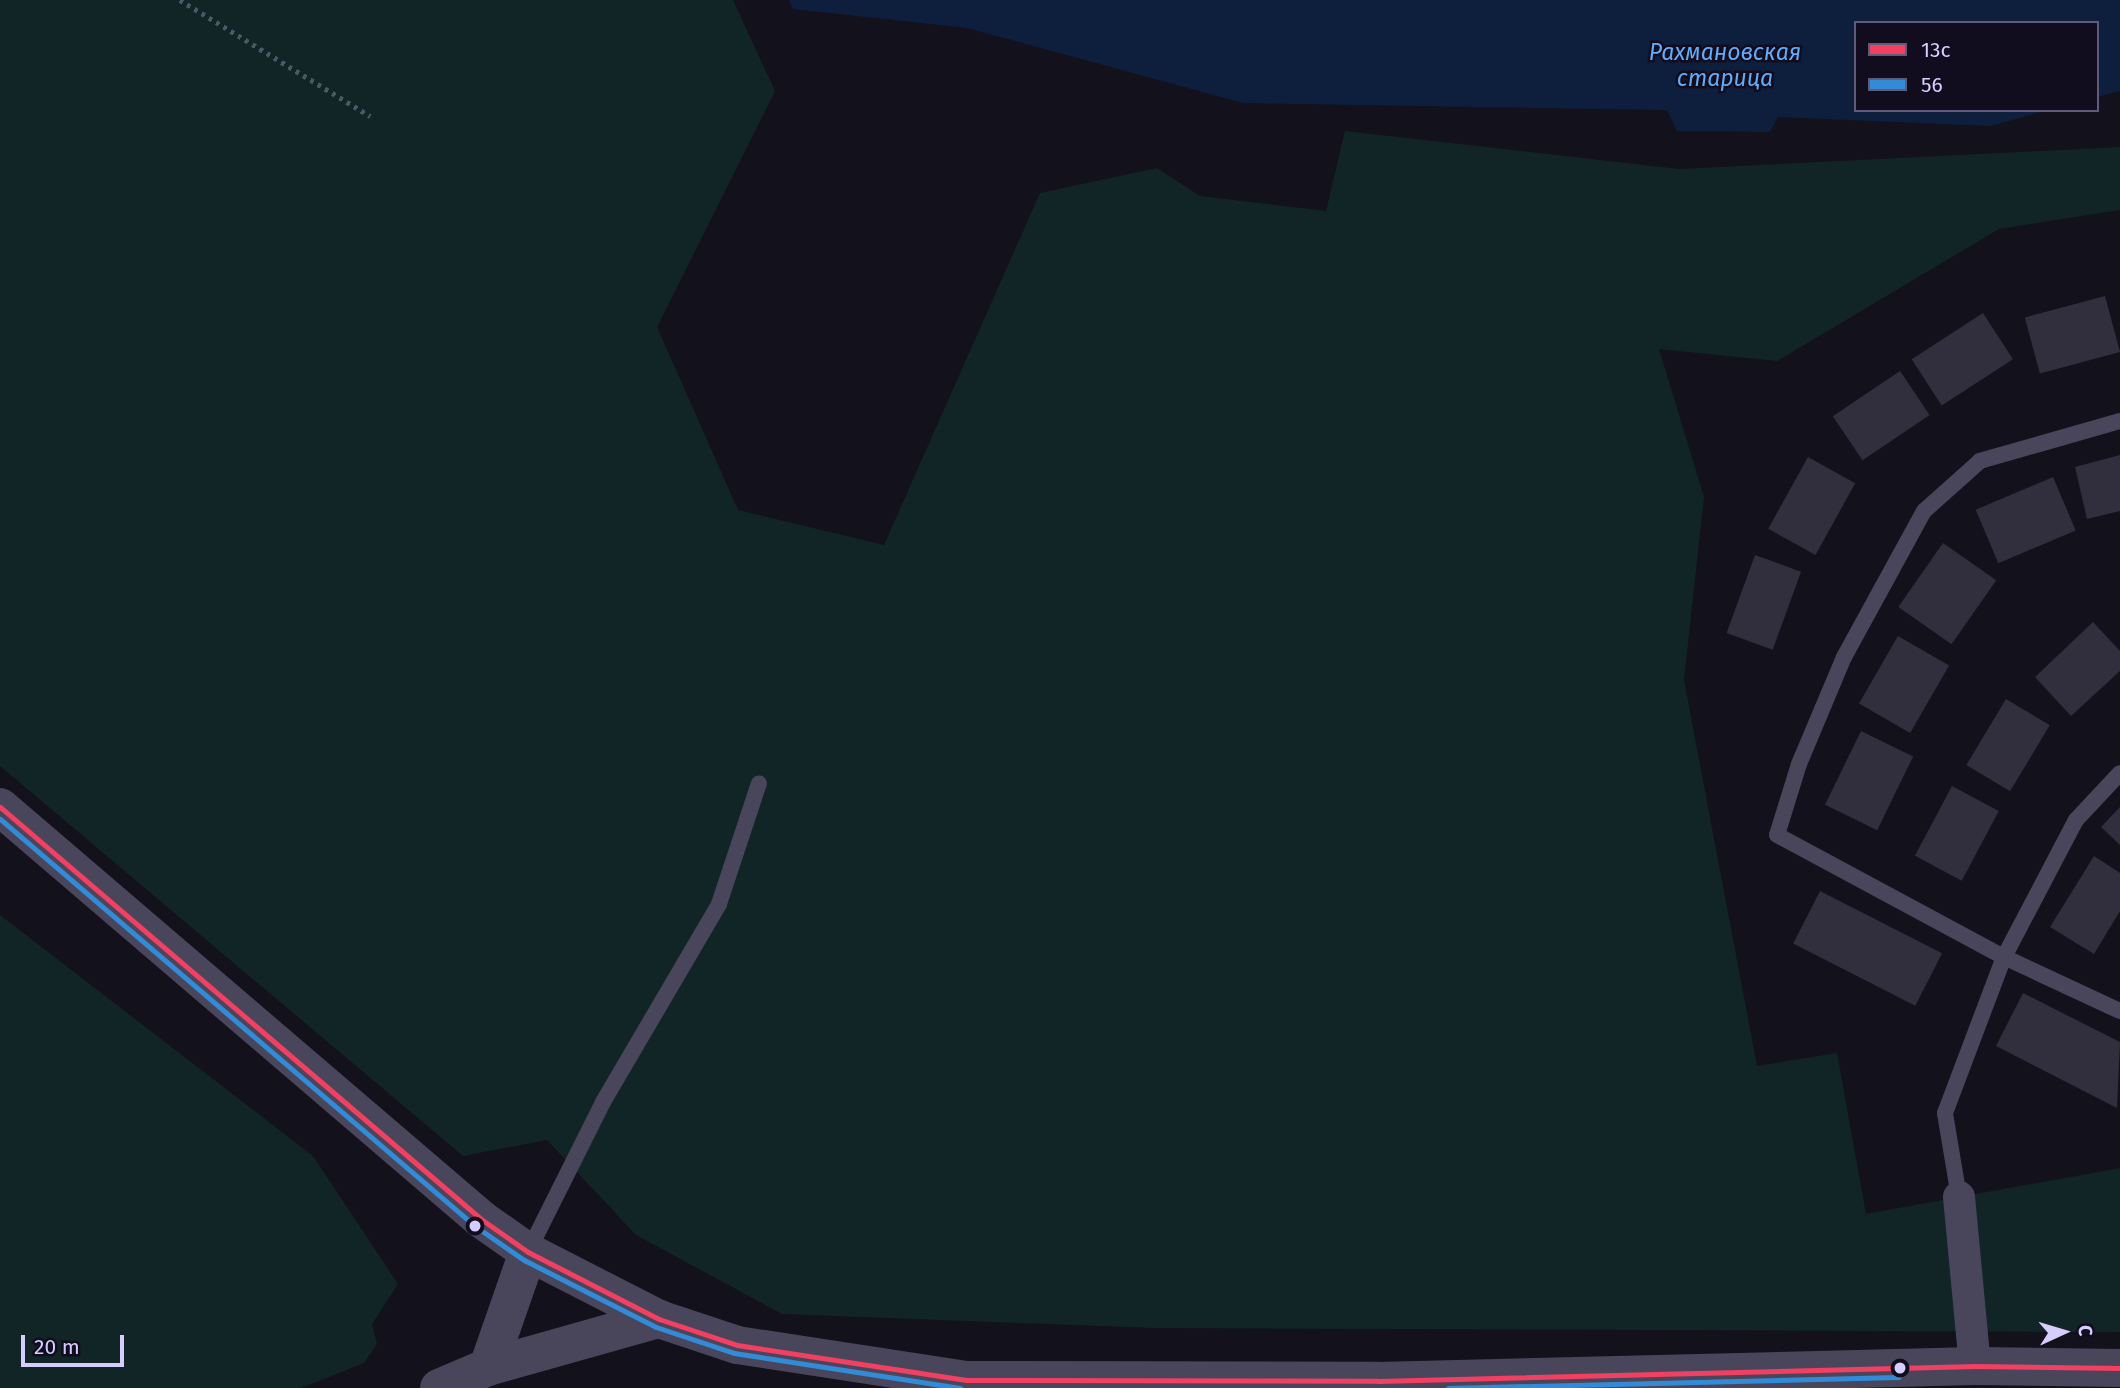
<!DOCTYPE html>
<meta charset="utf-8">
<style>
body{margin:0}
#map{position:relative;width:2120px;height:1388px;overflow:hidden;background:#13111b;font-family:"Fira Sans",sans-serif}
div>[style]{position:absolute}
.green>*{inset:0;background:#112526}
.water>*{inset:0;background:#0e1f3e}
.building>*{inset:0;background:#312f3d;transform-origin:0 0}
.path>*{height:4.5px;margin-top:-2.25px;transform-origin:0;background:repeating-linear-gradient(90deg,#4c5866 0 3.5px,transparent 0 8.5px)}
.service>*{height:16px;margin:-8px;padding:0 8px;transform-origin:8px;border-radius:8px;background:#49465c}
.minor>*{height:32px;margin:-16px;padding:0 16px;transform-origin:16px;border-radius:16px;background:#49465c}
.tertiary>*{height:38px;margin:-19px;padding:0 19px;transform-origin:19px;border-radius:19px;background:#49465c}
.bus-1>*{height:5px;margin:-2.5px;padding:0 2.5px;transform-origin:2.5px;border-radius:2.5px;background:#f24062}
.bus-2>*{height:5px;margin:-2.5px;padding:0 2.5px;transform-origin:2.5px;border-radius:2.5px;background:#338bd7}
.dots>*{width:19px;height:19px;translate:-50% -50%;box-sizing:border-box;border:4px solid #110d1f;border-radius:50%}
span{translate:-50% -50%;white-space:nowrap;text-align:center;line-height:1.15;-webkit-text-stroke:5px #110d1f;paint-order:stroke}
.water-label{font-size:23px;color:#61abf8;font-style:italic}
.legend{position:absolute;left:1854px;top:21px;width:245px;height:91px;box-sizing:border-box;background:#110d1f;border:2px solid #5f5a78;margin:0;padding:9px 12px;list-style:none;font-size:21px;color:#d5cdfd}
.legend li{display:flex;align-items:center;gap:14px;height:35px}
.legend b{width:35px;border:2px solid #5f5a78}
.north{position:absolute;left:2029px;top:1297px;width:70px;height:70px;-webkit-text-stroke:5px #110d1f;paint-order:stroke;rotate:86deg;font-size:19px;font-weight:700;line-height:28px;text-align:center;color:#d5cdfd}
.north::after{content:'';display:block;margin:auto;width:24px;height:32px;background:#d5cdfd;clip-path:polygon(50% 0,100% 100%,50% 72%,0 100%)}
.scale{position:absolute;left:21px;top:1335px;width:103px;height:32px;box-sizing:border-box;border:4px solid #d5cdfd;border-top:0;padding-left:9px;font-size:21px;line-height:24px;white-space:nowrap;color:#d5cdfd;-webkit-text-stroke:5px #110d1f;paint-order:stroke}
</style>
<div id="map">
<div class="green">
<i style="clip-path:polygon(0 0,733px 0,775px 91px,657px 327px,738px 510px,884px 545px,1040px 193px,1157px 168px,1200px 196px,1326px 211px,1345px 131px,1679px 169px,2120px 147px,2120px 210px,1999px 229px,1777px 361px,1659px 349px,1704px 497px,1684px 680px,1757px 1066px,1837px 1053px,1866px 1214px,2120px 1168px,2120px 1332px,1154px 1328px,782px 1314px,636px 1235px,547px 1140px,463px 1156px,0 766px)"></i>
<i style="clip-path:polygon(0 915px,313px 1156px,398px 1284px,372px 1324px,377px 1344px,364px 1363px,301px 1388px,0 1388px)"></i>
</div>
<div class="water">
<i style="clip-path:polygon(789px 0,2120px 0,2120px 91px,2097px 97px,2097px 23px,1856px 23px,1856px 110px,2048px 110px,1991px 126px,1778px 117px,1770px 132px,1677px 131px,1667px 110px,1243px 103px,967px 28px,793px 9px)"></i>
</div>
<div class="building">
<i style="left:2105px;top:296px;width:58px;height:83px;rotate:75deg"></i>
<i style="left:1983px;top:313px;width:55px;height:85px;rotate:57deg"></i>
<i style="left:1900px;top:371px;width:53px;height:81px;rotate:56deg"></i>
<i style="clip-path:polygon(2120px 455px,2120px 511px,2087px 519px,2075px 467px)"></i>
<i style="left:1808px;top:457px;width:54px;height:82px;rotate:29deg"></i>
<i style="left:2053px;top:477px;width:58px;height:84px;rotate:67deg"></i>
<i style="left:1943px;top:543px;width:65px;height:78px;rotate:35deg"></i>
<i style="left:1755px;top:555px;width:49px;height:83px;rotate:20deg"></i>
<i style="clip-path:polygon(2093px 622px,2120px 651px,2120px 671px,2071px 716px,2035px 677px)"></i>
<i style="left:1898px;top:636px;width:59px;height:78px;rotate:30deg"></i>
<i style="left:2006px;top:699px;width:51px;height:77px;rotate:31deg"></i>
<i style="left:1861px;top:731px;width:58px;height:82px;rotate:26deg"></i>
<i style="left:1952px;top:786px;width:53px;height:79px;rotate:28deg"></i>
<i style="clip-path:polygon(2120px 807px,2120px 845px,2101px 827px)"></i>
<i style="clip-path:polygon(2094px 856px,2120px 873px,2120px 911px,2094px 954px,2050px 927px)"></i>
<i style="left:1820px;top:891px;width:137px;height:59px;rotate:27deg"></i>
<i style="clip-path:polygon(2023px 993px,2120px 1042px,2117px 1108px,1996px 1046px)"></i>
</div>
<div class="path">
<i style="left:180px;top:0;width:223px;rotate:31.4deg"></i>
</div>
<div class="service">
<i style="left:2120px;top:421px;width:146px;rotate:164.1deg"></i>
<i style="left:1980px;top:461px;width:75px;rotate:138.2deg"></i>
<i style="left:1924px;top:511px;width:166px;rotate:118.7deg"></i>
<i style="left:1844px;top:657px;width:116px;rotate:112.8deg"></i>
<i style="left:1799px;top:764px;width:74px;rotate:107.2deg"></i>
<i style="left:1777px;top:835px;width:258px;rotate:28.3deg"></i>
<i style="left:2004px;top:957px;width:128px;rotate:25deg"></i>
<i style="left:1959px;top:1197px;width:85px;rotate:-99.5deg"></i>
<i style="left:1945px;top:1113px;width:167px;rotate:-69.3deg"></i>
<i style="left:2004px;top:957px;width:155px;rotate:-62.3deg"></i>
<i style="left:2076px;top:820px;width:64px;rotate:-46.9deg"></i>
<i style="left:528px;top:1252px;width:168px;rotate:-63.4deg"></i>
<i style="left:603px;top:1102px;width:229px;rotate:-59.6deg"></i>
<i style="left:719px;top:904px;width:127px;rotate:-71.7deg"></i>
</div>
<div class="minor">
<i style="left:1959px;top:1197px;width:170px;rotate:84.6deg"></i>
</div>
<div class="tertiary">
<i style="left:0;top:807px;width:633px;rotate:40.58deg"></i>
<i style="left:481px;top:1219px;width:57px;rotate:35.1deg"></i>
<i style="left:528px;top:1252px;width:147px;rotate:27.1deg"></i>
<i style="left:659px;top:1319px;width:82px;rotate:18.4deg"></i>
<i style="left:737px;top:1345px;width:232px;rotate:8.7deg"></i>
<i style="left:966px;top:1380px;width:412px;rotate:0.1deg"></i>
<i style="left:1378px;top:1381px;width:597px;rotate:-1.44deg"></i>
<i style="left:1975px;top:1366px;width:145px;rotate:0.8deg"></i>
<i style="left:488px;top:1367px;width:122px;rotate:-70.8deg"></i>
<i style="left:439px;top:1388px;width:53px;rotate:-23.2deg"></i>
<i style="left:488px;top:1367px;width:178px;rotate:-15.7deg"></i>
</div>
<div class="bus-1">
<i style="left:0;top:807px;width:633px;rotate:40.58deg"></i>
<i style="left:481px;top:1219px;width:57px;rotate:35.1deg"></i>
<i style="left:528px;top:1252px;width:147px;rotate:27.1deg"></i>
<i style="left:659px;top:1319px;width:82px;rotate:18.4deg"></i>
<i style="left:737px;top:1345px;width:232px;rotate:8.7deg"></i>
<i style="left:966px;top:1380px;width:412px;rotate:0.1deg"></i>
<i style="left:1378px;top:1381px;width:597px;rotate:-1.44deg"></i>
<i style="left:1975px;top:1366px;width:145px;rotate:0.8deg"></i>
</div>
<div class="bus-2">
<i style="left:0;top:819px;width:626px;rotate:40.59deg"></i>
<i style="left:475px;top:1226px;width:60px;rotate:34.8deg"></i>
<i style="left:524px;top:1260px;width:148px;rotate:26.9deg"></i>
<i style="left:656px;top:1327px;width:82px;rotate:18.4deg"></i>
<i style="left:734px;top:1353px;width:229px;rotate:8.8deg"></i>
<i style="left:1448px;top:1388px;width:451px;rotate:-1.4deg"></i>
</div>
<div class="dots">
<i style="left:475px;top:1226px;background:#d5cdfd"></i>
<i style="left:1900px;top:1368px;background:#d5cdfd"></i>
</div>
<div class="water-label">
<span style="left:1725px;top:65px">Рахмановская<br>старица</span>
</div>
<ul class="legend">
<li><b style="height:9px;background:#f24062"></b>13с</li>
<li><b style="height:9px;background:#338bd7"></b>56</li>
</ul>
<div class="north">С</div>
<div class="scale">20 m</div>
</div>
